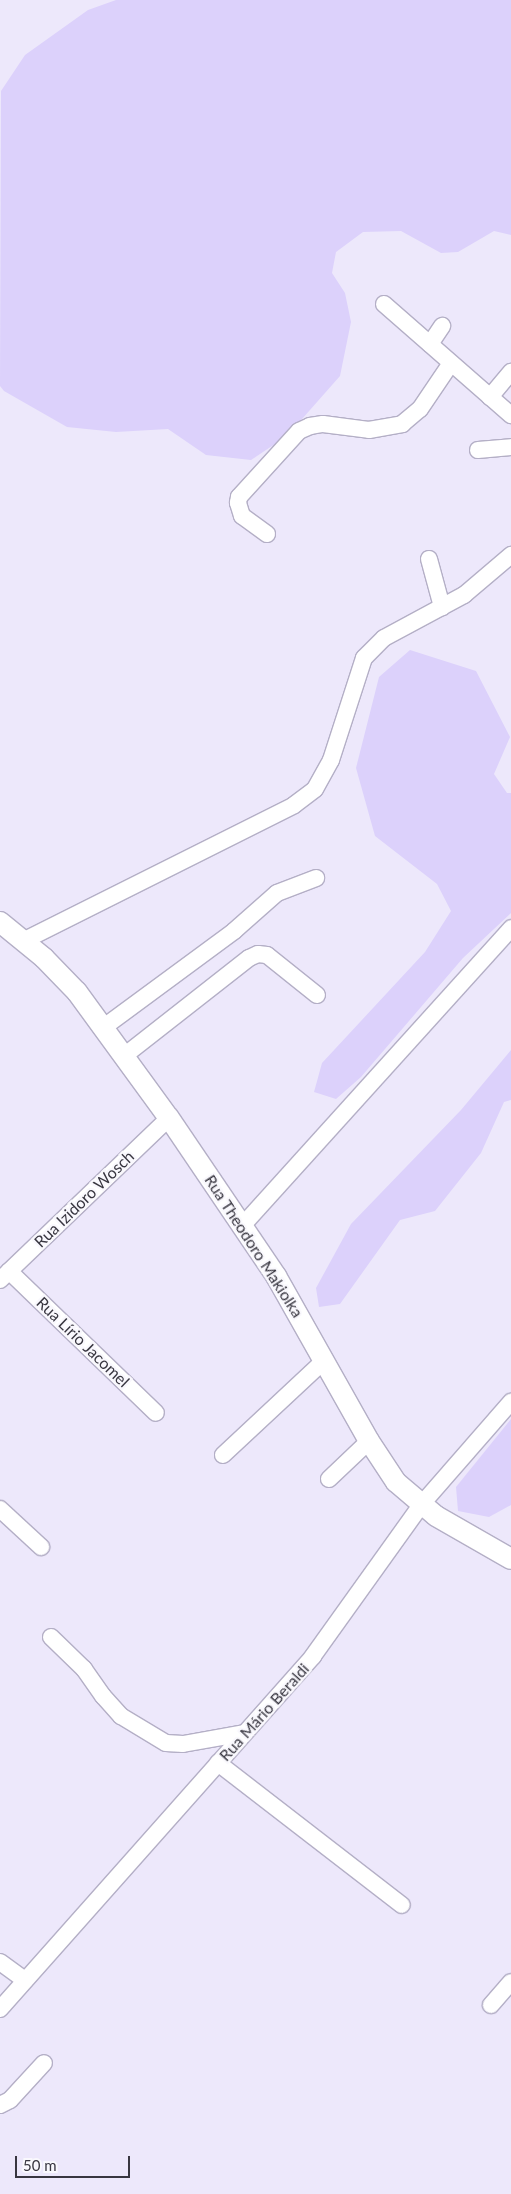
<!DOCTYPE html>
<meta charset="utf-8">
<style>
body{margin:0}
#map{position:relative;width:511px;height:2194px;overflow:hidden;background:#ede8fb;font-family:Lato,sans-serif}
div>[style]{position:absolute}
.green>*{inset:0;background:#dcd1fb}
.roads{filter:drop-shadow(1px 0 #b4afc6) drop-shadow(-1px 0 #b4afc6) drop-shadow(0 1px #b4afc6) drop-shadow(0 -1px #b4afc6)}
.minor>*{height:16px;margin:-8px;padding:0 8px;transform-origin:8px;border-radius:8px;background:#fff}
.major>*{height:20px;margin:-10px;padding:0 10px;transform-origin:10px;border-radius:10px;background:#fff}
span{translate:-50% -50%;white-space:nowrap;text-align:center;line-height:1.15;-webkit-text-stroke:4.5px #f9f8fd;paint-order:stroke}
.street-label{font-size:16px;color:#383640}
.scale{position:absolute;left:15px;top:2156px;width:115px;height:22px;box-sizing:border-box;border:2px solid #383640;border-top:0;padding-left:6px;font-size:15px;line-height:18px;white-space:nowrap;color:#383640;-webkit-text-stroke:4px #f9f8fd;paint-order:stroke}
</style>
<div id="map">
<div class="green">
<i style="clip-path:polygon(116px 0,511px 0,511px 235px,494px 231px,458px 252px,441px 253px,401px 231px,363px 232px,336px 252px,332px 273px,345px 293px,351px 322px,340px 376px,287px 436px,251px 460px,206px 455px,168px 429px,116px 432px,67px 427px,4px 391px,0 386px,1px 91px,25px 55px,88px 10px)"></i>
<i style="clip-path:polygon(410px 650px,476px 671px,510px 737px,494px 774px,507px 793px,511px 793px,511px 913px,463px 958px,361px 1077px,336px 1099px,314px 1092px,322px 1063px,425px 952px,451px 911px,437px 884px,375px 836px,356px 768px,379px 677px)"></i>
<i style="clip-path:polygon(511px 1050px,511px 1100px,504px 1102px,481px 1153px,435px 1211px,400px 1220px,340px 1304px,319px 1307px,316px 1288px,351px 1224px,461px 1110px)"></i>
<i style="clip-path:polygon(511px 1419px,511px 1505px,489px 1517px,458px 1511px,456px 1487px)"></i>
</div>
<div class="roads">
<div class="minor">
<i style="left:384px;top:304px;width:169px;rotate:41.2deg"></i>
<i style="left:430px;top:344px;width:22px;rotate:-56deg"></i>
<i style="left:490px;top:397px;width:33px;rotate:-50deg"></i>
<i style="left:478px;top:450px;width:33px;rotate:-5deg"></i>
<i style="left:267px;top:534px;width:31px;rotate:-144deg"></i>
<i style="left:242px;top:516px;width:14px;rotate:-107deg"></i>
<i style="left:238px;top:503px;width:6px;rotate:-81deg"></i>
<i style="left:239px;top:497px;width:89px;rotate:-47.7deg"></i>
<i style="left:299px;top:431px;width:12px;rotate:-24deg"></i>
<i style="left:310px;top:426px;width:13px;rotate:-9deg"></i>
<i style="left:323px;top:424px;width:46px;rotate:7.4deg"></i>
<i style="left:369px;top:430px;width:34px;rotate:-10deg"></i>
<i style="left:402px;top:424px;width:23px;rotate:-40deg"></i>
<i style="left:420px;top:409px;width:55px;rotate:-56deg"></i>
<i style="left:429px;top:559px;width:50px;rotate:74.8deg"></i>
<i style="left:23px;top:941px;width:303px;rotate:-26.6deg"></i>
<i style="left:294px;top:805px;width:26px;rotate:-37deg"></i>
<i style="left:315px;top:789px;width:33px;rotate:-61deg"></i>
<i style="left:331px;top:760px;width:107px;rotate:-72.1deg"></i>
<i style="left:364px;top:658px;width:28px;rotate:-45deg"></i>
<i style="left:384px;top:638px;width:91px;rotate:-28.3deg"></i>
<i style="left:464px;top:595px;width:62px;rotate:-40.4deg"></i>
<i style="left:104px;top:1027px;width:162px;rotate:-36.4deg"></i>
<i style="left:234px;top:931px;width:57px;rotate:-41.5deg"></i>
<i style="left:277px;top:893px;width:42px;rotate:-21deg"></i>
<i style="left:124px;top:1056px;width:159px;rotate:-38.1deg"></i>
<i style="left:249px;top:958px;width:10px;rotate:-24deg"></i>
<i style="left:258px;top:954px;width:9px;rotate:6deg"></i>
<i style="left:267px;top:955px;width:64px;rotate:38.7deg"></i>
<i style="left:243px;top:1225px;width:400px;rotate:-47.9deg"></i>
<i style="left:9px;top:1271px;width:204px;rotate:44deg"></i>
<i style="left:0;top:1280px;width:234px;rotate:-43.8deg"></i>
<i style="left:223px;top:1455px;width:139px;rotate:-43deg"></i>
<i style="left:329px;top:1479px;width:55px;rotate:-43.5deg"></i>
<i style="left:0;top:1509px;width:56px;rotate:42.8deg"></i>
<i style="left:51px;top:1637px;width:46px;rotate:44.1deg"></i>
<i style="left:84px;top:1669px;width:33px;rotate:55deg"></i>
<i style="left:103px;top:1696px;width:27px;rotate:48deg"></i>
<i style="left:121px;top:1716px;width:52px;rotate:31deg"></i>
<i style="left:166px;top:1743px;width:17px;rotate:3deg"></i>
<i style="left:183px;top:1744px;width:62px;rotate:-10.2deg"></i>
<i style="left:218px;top:1763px;width:232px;rotate:37.7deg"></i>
<i style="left:0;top:1962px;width:31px;rotate:36deg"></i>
<i style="left:491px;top:2005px;width:30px;rotate:-49deg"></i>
<i style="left:0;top:2009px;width:472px;rotate:-48.4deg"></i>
<i style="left:313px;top:1656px;width:186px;rotate:-54.4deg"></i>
<i style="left:421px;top:1505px;width:137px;rotate:-48.9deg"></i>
<i style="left:0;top:2105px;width:11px;rotate:-27deg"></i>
<i style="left:10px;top:2100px;width:50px;rotate:-47.4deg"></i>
</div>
<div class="major">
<i style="left:0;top:922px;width:57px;rotate:39.3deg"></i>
<i style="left:44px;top:958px;width:47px;rotate:45.9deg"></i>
<i style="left:77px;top:992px;width:156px;rotate:53.9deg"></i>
<i style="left:169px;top:1118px;width:191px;rotate:55.9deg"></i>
<i style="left:276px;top:1276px;width:189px;rotate:60.6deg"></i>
<i style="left:369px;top:1441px;width:49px;rotate:56.6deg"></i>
<i style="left:396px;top:1482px;width:52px;rotate:40.4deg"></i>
<i style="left:436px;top:1516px;width:86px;rotate:29.8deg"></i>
</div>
</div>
<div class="street-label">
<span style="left:84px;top:1199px;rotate:-44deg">Rua Izidoro Wosch</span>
<span style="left:254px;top:1246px;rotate:57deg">Rua Theodoro Makiolka</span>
<span style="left:83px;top:1342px;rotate:44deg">Rua Lírio Jacomel</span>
<span style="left:264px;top:1712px;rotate:-48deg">Rua Mário Beraldi</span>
</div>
<div class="scale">50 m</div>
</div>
